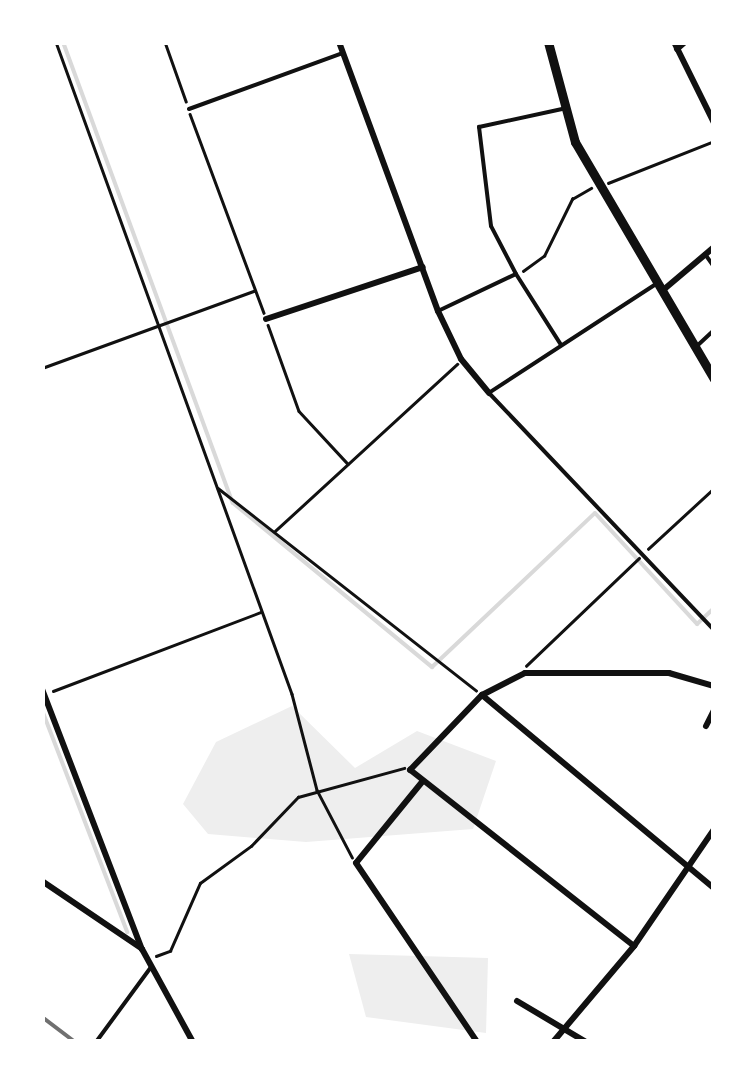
<!DOCTYPE html>
<style>
body{margin:0}
#map{position:relative;width:756px;height:1084px;overflow:hidden;background:#fff;font-family:"Fira Sans",sans-serif}
div>[style]{position:absolute}
.green>*{inset:0;background:#eee}
.stream>*{height:4px;margin:-2px;padding:0 2px;transform-origin:2px;border-radius:2px;background:#d9d9d9}
.path>*{height:2.5px;margin:-1.25px;padding:0 1.25px;transform-origin:1.25px;border-radius:1.25px;background:#111}
.service>*{height:4px;margin:-2px;padding:0 2px;transform-origin:2px;border-radius:2px;background:#111}
.minor>*{height:6px;margin:-3px;padding:0 3px;transform-origin:3px;border-radius:3px;background:#111}
.tertiary>*{height:9px;margin:-4.5px;padding:0 4.5px;transform-origin:4.5px;border-radius:4.5px;background:#111}
.rail>*{height:4px;margin:-2px;padding:0 2px;transform-origin:2px;border-radius:2px;background:#707070}
span{translate:-50% -50%;white-space:nowrap;text-align:center;line-height:1.15;-webkit-text-stroke:9px #fff;paint-order:stroke}
.frame{position:absolute;inset:0;border:45px solid #fff;pointer-events:none}
</style>
<div id="map">
<div class="green">
<i style="clip-path:polygon(292px 706px,355px 768px,417px 731px,496px 761px,473px 829px,306px 842px,208px 834px,183px 804px,216px 742px)"></i>
<i style="clip-path:polygon(349px 954px,488px 958px,486px 1033px,366px 1017px)"></i>
</div>
<div class="stream">
<i style="left:63px;top:42px;width:491px;rotate:69.8deg"></i>
<i style="left:233px;top:503px;width:258px;rotate:39.5deg"></i>
<i style="left:432px;top:667px;width:224px;rotate:-43.4deg"></i>
<i style="left:595px;top:513px;width:151px;rotate:47.4deg"></i>
<i style="left:697px;top:624px;width:23px;rotate:-43deg"></i>
<i style="left:42px;top:710px;width:238px;rotate:69deg"></i>
</div>
<div class="path">
<i style="left:56px;top:42px;width:693px;rotate:70.1deg"></i>
<i style="left:292px;top:694px;width:99px;rotate:75.4deg"></i>
<i style="left:317px;top:790px;width:76px;rotate:62.4deg"></i>
<i style="left:165px;top:42px;width:63px;rotate:70.4deg"></i>
<i style="left:190px;top:114px;width:212px;rotate:69.6deg"></i>
<i style="left:608px;top:183px;width:114px;rotate:-21.6deg"></i>
<i style="left:523px;top:271px;width:26px;rotate:-36deg"></i>
<i style="left:544px;top:256px;width:64px;rotate:-63.8deg"></i>
<i style="left:572px;top:199px;width:22px;rotate:-30deg"></i>
<i style="left:268px;top:325px;width:91px;rotate:70.2deg"></i>
<i style="left:299px;top:411px;width:72px;rotate:47.2deg"></i>
<i style="left:42px;top:368px;width:226px;rotate:-20deg"></i>
<i style="left:218px;top:488px;width:328px;rotate:38.1deg"></i>
<i style="left:275px;top:531px;width:247px;rotate:-42.5deg"></i>
<i style="left:648px;top:549px;width:90px;rotate:-42.7deg"></i>
<i style="left:526px;top:666px;width:156px;rotate:-43.7deg"></i>
<i style="left:53px;top:691px;width:222px;rotate:-20.8deg"></i>
<i style="left:156px;top:956px;width:15px;rotate:-20deg"></i>
<i style="left:170px;top:951px;width:74px;rotate:-66.2deg"></i>
<i style="left:200px;top:883px;width:63px;rotate:-36deg"></i>
<i style="left:251px;top:846px;width:68px;rotate:-46.2deg"></i>
<i style="left:298px;top:797px;width:110px;rotate:-15.3deg"></i>
</div>
<div class="service">
<i style="left:189px;top:109px;width:164px;rotate:-20deg"></i>
<i style="left:705px;top:254px;width:16px;rotate:55deg"></i>
<i style="left:516px;top:274px;width:84px;rotate:57.6deg"></i>
<i style="left:656px;top:284px;width:199px;rotate:146.9deg"></i>
<i style="left:489px;top:393px;width:327px;rotate:46.5deg"></i>
<i style="left:438px;top:311px;width:86px;rotate:-25.4deg"></i>
<i style="left:516px;top:274px;width:54px;rotate:-117.5deg"></i>
<i style="left:491px;top:226px;width:100px;rotate:-96.9deg"></i>
<i style="left:479px;top:127px;width:85px;rotate:-12.2deg"></i>
<i style="left:698px;top:345px;width:22px;rotate:-43deg"></i>
<i style="left:96px;top:1042px;width:93px;rotate:-53.7deg"></i>
</div>
<div class="minor">
<i style="left:339px;top:42px;width:287px;rotate:69.8deg"></i>
<i style="left:438px;top:311px;width:53px;rotate:64.4deg"></i>
<i style="left:461px;top:359px;width:44px;rotate:50.5deg"></i>
<i style="left:674px;top:42px;width:90px;rotate:63.7deg"></i>
<i style="left:677px;top:49px;width:11px;rotate:-41deg"></i>
<i style="left:662px;top:291px;width:68px;rotate:-40.2deg"></i>
<i style="left:266px;top:319px;width:165px;rotate:-18.3deg"></i>
<i style="left:42px;top:689px;width:279px;rotate:69deg"></i>
<i style="left:142px;top:949px;width:106px;rotate:61.3deg"></i>
<i style="left:482px;top:695px;width:302px;rotate:39.8deg"></i>
<i style="left:706px;top:726px;width:18px;rotate:-63deg"></i>
<i style="left:422px;top:782px;width:104px;rotate:129.2deg"></i>
<i style="left:356px;top:863px;width:216px;rotate:55.9deg"></i>
<i style="left:42px;top:881px;width:120px;rotate:34.1deg"></i>
<i style="left:634px;top:946px;width:285px;rotate:-141.8deg"></i>
<i style="left:410px;top:770px;width:104px;rotate:-46.2deg"></i>
<i style="left:482px;top:695px;width:48px;rotate:-27.1deg"></i>
<i style="left:525px;top:673px;width:144px"></i>
<i style="left:669px;top:673px;width:47px;rotate:16.1deg"></i>
<i style="left:517px;top:1001px;width:80px;rotate:30.7deg"></i>
<i style="left:553px;top:1042px;width:126px;rotate:-49.8deg"></i>
<i style="left:634px;top:946px;width:142px;rotate:-55.6deg"></i>
</div>
<div class="tertiary">
<i style="left:548px;top:42px;width:104px;rotate:74.9deg"></i>
<i style="left:575px;top:142px;width:275px;rotate:59.6deg"></i>
</div>
<div class="rail">
<i style="left:42px;top:1017px;width:41px;rotate:37.1deg"></i>
</div>
<div class="frame"></div>
</div>
